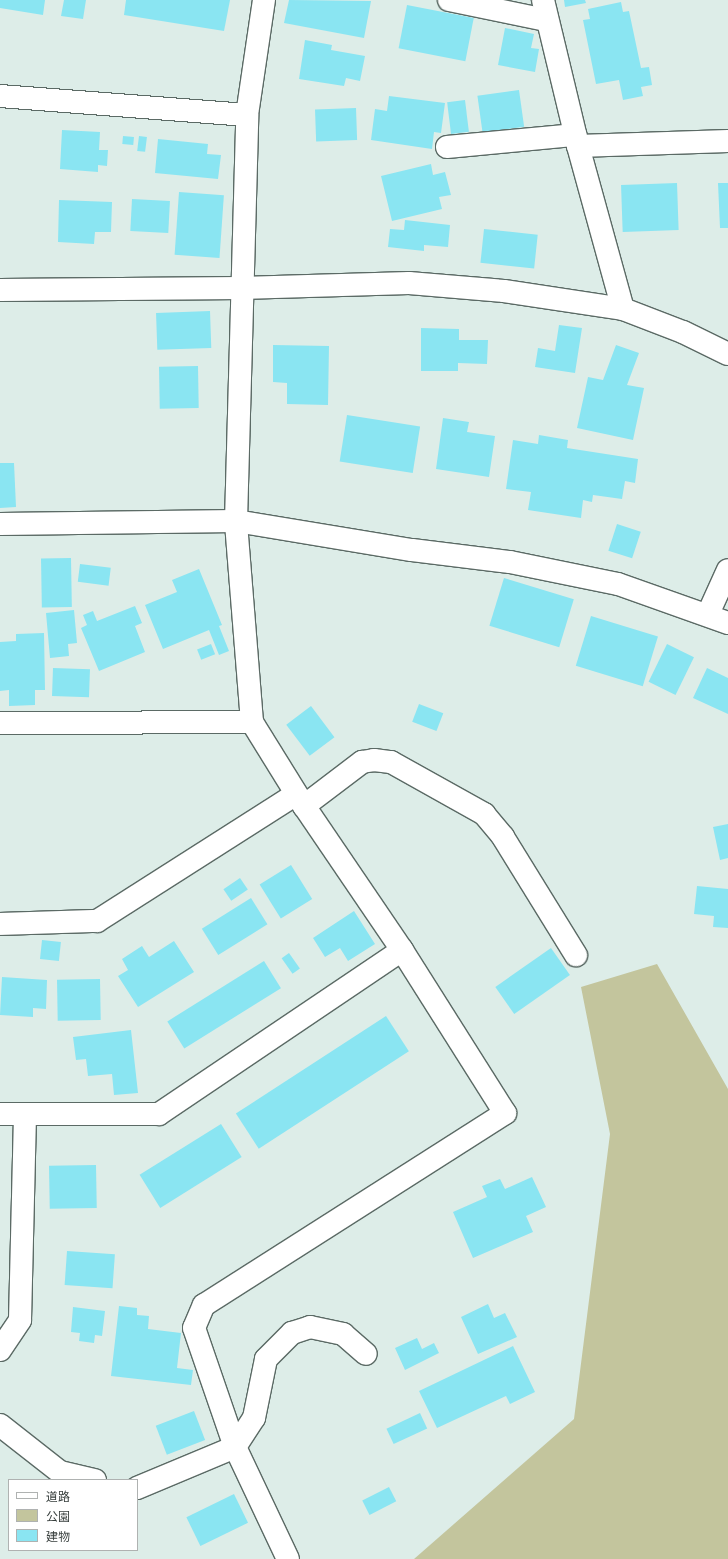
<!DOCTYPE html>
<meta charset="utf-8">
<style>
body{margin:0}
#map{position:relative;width:728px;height:1559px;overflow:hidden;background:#ddede8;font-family:Helvetica,"Noto Sans JP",sans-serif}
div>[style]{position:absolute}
.green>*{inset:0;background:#c3c59d}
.building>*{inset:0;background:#8ae5f2;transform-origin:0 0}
.roads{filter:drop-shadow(1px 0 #5b6a65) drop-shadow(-1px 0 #5b6a65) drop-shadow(0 1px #5b6a65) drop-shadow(0 -1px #5b6a65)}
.minor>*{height:22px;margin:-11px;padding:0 11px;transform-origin:11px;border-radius:11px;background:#fff}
.tertiary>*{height:22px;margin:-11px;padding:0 11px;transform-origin:11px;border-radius:11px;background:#fff}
span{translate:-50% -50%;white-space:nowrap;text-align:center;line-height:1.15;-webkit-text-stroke:4px #fff;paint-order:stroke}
.legend{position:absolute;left:8px;top:1479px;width:130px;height:72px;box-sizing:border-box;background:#fff;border:1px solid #afb2b1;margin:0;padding:5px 7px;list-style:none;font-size:12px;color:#373e3c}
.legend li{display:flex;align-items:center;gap:8px;height:20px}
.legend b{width:20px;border:1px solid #afb2b1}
</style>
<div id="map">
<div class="green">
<i style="clip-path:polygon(657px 964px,728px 1089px,728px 1559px,414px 1559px,574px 1419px,610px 1134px,581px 987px)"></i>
</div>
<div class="building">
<i style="clip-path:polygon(0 0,45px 0,43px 15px,0 8px)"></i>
<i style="clip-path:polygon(64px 0,86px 0,83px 19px,61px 16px)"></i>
<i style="clip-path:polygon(126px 0,230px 0,224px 31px,124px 15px)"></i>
<i style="clip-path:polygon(289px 0,371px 1px,364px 38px,284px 23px)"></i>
<i style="clip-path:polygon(564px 0,585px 0,586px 3px,565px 7px)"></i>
<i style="clip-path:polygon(621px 2px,623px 12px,629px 11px,641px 68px,649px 67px,652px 85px,641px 87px,643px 96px,623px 100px,619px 80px,596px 84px,583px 20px,590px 19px,588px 9px)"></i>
<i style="left:407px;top:5px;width:68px;height:44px;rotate:11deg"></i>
<i style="clip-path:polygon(505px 28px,534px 34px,531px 48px,539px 49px,535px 72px,498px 65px)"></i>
<i style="clip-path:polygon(305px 40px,332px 45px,331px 50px,365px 56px,360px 81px,346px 78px,344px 86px,299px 79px)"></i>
<i style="left:519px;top:90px;width:37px;height:42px;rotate:82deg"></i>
<i style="clip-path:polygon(389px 96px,445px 103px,441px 133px,434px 132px,432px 149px,371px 140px,375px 109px,387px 111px)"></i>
<i style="left:465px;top:100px;width:32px;height:18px;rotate:83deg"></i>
<i style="left:356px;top:108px;width:32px;height:41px;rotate:88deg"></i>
<i style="clip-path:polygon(62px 130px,100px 132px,99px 150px,108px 150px,107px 166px,98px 165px,98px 172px,60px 169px)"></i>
<i style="left:123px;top:136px;width:11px;height:8px;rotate:5deg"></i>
<i style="left:139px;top:136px;width:8px;height:15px;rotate:7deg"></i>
<i style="clip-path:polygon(158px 139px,208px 144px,207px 154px,221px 155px,218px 179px,155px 173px)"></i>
<i style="clip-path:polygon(431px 164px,433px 175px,445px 172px,451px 195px,439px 197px,442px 209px,392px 221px,381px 176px)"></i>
<i style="left:677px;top:183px;width:47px;height:56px;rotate:88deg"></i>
<i style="clip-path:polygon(718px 183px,728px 183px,728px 228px,720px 228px)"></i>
<i style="left:179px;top:192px;width:45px;height:63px;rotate:4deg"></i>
<i style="left:132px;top:199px;width:38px;height:32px;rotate:3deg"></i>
<i style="clip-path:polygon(59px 200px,112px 202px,111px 232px,95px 232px,94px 244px,58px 242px)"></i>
<i style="clip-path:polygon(405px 220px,450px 225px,448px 247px,424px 245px,424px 251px,388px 247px,390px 229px,404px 230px)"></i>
<i style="left:484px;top:229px;width:54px;height:34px;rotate:6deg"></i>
<i style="left:210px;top:311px;width:37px;height:54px;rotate:88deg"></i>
<i style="clip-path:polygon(559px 325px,582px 328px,575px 373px,535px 367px,538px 348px,555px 351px)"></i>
<i style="clip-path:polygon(421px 328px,459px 329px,459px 340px,488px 340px,487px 364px,458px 363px,458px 371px,421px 371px)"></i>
<i style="clip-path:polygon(273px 345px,329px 346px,328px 405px,287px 404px,287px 383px,273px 382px)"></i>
<i style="clip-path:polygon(616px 345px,639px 353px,627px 385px,644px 388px,633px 440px,577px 428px,588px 377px,603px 380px)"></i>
<i style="left:198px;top:366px;width:42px;height:39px;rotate:89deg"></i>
<i style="left:347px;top:415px;width:74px;height:47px;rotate:9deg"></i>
<i style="clip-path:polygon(443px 418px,469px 422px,467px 432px,495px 436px,489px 477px,436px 469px)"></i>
<i style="clip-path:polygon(539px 435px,568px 440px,567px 448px,638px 459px,635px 483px,625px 481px,622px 499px,593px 495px,592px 502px,583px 500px,581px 518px,528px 510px,531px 492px,506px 489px,513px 440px,538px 444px)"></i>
<i style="clip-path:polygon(0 463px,14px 463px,16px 507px,0 508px)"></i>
<i style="left:617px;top:524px;width:25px;height:28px;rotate:18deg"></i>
<i style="left:71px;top:558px;width:49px;height:30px;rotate:89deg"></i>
<i style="left:80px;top:564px;width:31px;height:18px;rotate:7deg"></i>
<i style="clip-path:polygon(199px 569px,222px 625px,219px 626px,229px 651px,219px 655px,209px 630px,163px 649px,145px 605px,177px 592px,172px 580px)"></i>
<i style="left:504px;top:578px;width:73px;height:50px;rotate:17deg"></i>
<i style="clip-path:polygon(135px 606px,142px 623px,135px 626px,145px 652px,99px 671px,81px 628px,87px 625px,83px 615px,93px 611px,97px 621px)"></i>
<i style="clip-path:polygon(74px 610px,77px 643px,68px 644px,69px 656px,50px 658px,46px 613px)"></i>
<i style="left:591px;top:616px;width:70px;height:52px;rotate:17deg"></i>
<i style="clip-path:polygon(44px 633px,45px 690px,35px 690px,35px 705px,9px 706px,9px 690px,0 691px,0 642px,16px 641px,16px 634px)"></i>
<i style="left:211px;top:644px;width:11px;height:15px;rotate:68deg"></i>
<i style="left:667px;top:644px;width:30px;height:42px;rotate:26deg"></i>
<i style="left:53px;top:668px;width:37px;height:28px;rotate:2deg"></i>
<i style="clip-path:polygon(707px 668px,728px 678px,728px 714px,693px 698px)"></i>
<i style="left:419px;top:704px;width:26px;height:19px;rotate:21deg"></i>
<i style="left:311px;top:706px;width:39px;height:31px;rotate:53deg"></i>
<i style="clip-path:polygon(728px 824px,728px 858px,720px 860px,713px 827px)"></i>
<i style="left:291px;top:865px;width:40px;height:37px;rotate:58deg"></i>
<i style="left:240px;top:878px;width:14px;height:20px;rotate:56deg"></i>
<i style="clip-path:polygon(697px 886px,728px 889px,728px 928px,713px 927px,714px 916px,694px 914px)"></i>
<i style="left:251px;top:898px;width:31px;height:58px;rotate:58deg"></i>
<i style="clip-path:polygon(354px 911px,375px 944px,348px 961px,340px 948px,325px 957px,313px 938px)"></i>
<i style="left:42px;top:940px;width:19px;height:19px;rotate:6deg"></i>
<i style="clip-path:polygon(174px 941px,194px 972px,138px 1007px,118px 976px,128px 970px,122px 959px,142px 946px,149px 957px)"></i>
<i style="left:551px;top:948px;width:33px;height:68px;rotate:55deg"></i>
<i style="left:289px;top:953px;width:19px;height:9px;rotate:55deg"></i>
<i style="left:264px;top:961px;width:32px;height:114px;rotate:58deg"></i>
<i style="clip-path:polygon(2px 977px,47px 980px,46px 1009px,33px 1008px,33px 1017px,0 1015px)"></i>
<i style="left:100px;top:979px;width:41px;height:43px;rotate:89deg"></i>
<i style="left:386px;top:1016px;width:42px;height:179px;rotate:57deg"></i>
<i style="clip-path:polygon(131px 1030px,138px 1093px,114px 1095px,112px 1074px,88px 1076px,86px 1059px,76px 1060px,73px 1037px)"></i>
<i style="left:221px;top:1124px;width:39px;height:96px;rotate:58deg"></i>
<i style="left:96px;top:1165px;width:43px;height:47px;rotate:89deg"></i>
<i style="clip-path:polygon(532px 1177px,546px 1207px,526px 1216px,533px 1232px,473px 1258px,453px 1212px,487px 1197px,482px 1186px,500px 1179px,505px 1189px)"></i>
<i style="left:67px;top:1251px;width:48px;height:34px;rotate:4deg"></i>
<i style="clip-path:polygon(488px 1304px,494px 1318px,505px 1313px,517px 1337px,478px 1354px,461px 1317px)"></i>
<i style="clip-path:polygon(119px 1306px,137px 1308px,137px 1315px,149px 1316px,148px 1329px,181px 1333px,177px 1368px,193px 1370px,191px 1385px,111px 1376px)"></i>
<i style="clip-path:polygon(73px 1307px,105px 1311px,102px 1336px,95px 1335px,94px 1343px,79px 1341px,80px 1333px,71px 1332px)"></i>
<i style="clip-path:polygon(417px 1338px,422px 1349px,434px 1343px,439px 1353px,405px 1370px,395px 1348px)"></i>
<i style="clip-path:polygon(513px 1346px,535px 1392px,510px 1404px,506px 1396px,437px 1428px,419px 1391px)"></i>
<i style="left:194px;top:1411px;width:31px;height:41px;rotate:69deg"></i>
<i style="left:420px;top:1413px;width:17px;height:37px;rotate:65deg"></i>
<i style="left:389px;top:1487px;width:16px;height:30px;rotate:63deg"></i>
<i style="left:234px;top:1494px;width:32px;height:53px;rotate:64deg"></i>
</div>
<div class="roads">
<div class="minor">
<i style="left:449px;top:0;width:99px;rotate:11.7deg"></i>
<i style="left:543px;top:0;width:150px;rotate:76.5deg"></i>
<i style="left:578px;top:146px;width:169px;rotate:74.6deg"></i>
<i style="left:0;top:96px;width:248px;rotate:4.4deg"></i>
<i style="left:447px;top:147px;width:129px;rotate:-5.4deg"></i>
<i style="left:0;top:524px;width:236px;rotate:-0.7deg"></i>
<i style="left:236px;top:521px;width:178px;rotate:9.4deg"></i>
<i style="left:412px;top:550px;width:99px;rotate:7deg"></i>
<i style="left:510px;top:562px;width:110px;rotate:11.5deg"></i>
<i style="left:618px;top:584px;width:117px;rotate:19.5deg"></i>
<i style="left:708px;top:614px;width:48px;rotate:-65.6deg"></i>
<i style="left:0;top:723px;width:252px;rotate:-0.2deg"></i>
<i style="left:304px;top:806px;width:73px;rotate:-37.2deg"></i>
<i style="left:362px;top:762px;width:12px;rotate:-9deg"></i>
<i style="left:374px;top:760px;width:17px;rotate:7deg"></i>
<i style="left:391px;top:762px;width:107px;rotate:29.2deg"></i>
<i style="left:484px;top:814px;width:30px;rotate:50deg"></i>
<i style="left:503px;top:837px;width:139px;rotate:58.3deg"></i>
<i style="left:0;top:924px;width:97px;rotate:-1.8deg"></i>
<i style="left:97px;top:921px;width:236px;rotate:-32.5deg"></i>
<i style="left:0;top:1114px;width:159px"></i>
<i style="left:159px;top:1114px;width:293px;rotate:-34deg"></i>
<i style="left:0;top:1350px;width:36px;rotate:-56deg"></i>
<i style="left:20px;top:1320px;width:206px;rotate:-88.6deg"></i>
<i style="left:0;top:1425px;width:76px;rotate:38.1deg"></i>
<i style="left:60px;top:1472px;width:36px;rotate:13deg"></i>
<i style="left:137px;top:1488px;width:106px;rotate:-22.7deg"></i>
<i style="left:235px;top:1447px;width:126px;rotate:-109deg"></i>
<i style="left:194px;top:1328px;width:25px;rotate:-67deg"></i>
<i style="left:204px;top:1305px;width:357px;rotate:-32.5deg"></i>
<i style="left:505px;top:1113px;width:193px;rotate:-122.3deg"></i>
<i style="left:402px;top:950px;width:174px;rotate:-124.2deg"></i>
<i style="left:304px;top:806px;width:99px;rotate:-121.8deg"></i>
<i style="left:252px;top:722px;width:202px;rotate:-94.6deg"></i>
<i style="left:236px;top:521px;width:406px;rotate:-88.4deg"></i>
<i style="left:247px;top:115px;width:116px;rotate:-81.6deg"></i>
<i style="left:288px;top:1559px;width:124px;rotate:-115.3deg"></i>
<i style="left:235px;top:1447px;width:35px;rotate:-57deg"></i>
<i style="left:254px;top:1418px;width:60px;rotate:-78.5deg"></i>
<i style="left:266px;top:1359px;width:37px;rotate:-45deg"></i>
<i style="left:292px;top:1333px;width:19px;rotate:-18deg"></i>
<i style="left:310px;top:1327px;width:34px;rotate:12deg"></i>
<i style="left:343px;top:1334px;width:30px;rotate:41deg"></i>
</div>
<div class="tertiary">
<i style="left:578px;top:146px;width:150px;rotate:-1.9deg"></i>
<i style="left:0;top:290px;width:241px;rotate:-0.5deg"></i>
<i style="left:241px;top:288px;width:168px;rotate:-1.7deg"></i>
<i style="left:409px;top:283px;width:95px;rotate:4.8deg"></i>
<i style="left:504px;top:291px;width:120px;rotate:8.6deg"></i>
<i style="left:623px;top:309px;width:64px;rotate:21deg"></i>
<i style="left:683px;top:332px;width:50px;rotate:26.1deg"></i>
</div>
</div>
<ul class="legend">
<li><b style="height:5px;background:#fff"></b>道路</li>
<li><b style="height:11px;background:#c3c59d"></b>公園</li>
<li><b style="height:11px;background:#8ae5f2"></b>建物</li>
</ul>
</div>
